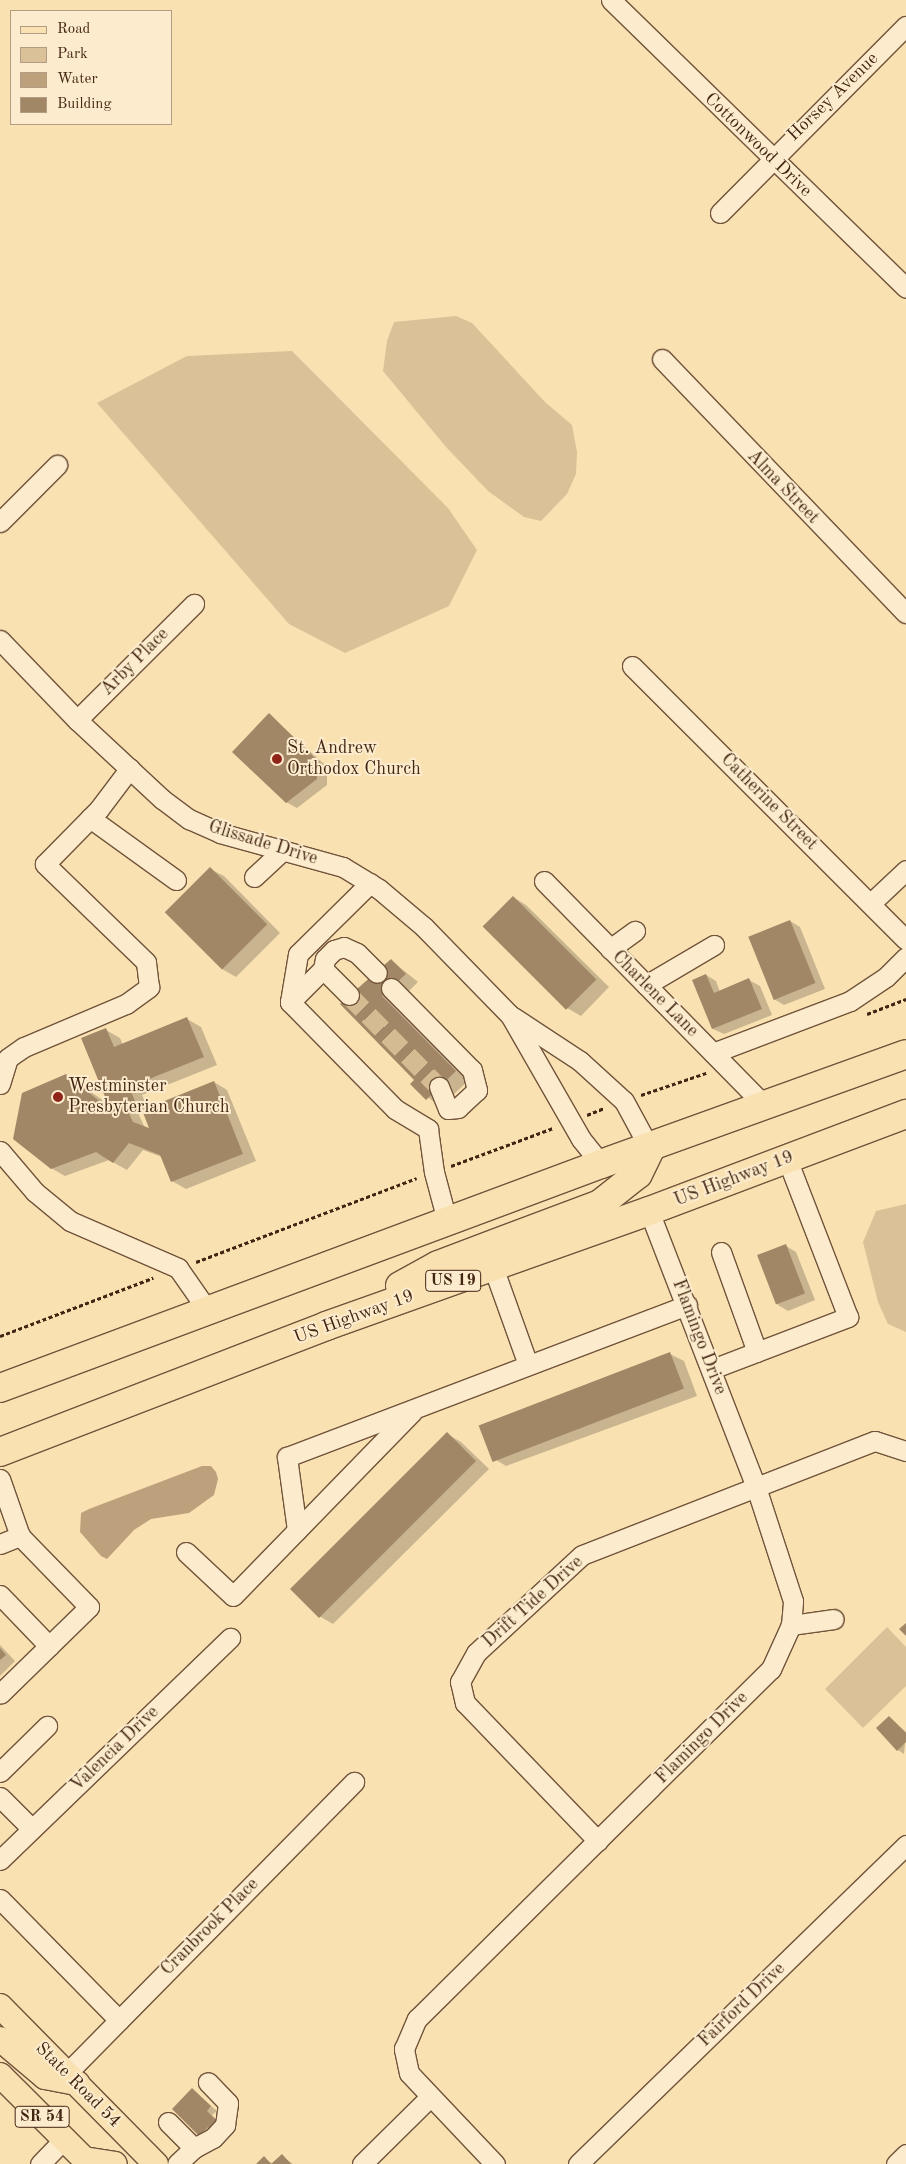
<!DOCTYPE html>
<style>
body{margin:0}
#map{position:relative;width:906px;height:2164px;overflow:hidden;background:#fae1b2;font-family:"Old Standard TT",serif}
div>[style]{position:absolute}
.green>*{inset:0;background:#dbc197}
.water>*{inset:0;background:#bca17c}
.shadow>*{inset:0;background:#0003}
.building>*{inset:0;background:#a28766;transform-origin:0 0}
.minor-tunnel>*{height:19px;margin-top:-9.5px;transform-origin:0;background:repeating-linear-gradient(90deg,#d5bb92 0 19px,transparent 0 28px)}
.path>*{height:3px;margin-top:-1.5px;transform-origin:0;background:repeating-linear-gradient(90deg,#432513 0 4px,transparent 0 6.5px)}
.roads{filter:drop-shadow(1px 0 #71543b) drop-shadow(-1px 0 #71543b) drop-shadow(0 1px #71543b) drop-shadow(0 -1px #71543b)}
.minor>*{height:19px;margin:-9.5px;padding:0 9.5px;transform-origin:9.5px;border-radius:9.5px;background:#fceccd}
.major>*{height:24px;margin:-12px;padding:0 12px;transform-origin:12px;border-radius:12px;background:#fae1b2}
.highway>*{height:28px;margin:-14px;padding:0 14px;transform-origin:14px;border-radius:14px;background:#fae1b2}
.dots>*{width:14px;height:14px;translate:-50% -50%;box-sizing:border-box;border:2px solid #fceccd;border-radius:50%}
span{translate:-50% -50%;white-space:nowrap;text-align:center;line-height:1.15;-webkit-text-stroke:4px #fceccd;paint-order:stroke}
.shield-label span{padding:1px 4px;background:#fceccd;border:1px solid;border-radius:4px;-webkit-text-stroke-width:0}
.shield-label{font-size:16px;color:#432513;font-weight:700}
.street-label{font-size:18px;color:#432513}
.poi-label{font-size:18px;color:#432513}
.left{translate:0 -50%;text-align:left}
.legend{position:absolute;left:10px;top:10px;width:162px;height:115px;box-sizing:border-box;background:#fceccd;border:1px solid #b29c83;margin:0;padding:6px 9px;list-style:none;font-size:15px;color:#432513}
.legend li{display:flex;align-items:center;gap:10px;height:25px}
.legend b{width:25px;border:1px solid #b29c83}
</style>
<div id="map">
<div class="green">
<i style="clip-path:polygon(456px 316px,472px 323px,545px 402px,572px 425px,577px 452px,576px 474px,567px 494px,541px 521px,524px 517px,488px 491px,446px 447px,383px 371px,387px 341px,394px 322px)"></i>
<i style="clip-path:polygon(292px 351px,448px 508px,477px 550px,449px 606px,345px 653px,289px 624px,97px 403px,187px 356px)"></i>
<i style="clip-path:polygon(906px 1204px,906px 1332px,888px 1324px,878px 1302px,863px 1242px,876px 1211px)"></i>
<i style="clip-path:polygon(887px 1627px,906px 1647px,906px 1686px,863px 1728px,825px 1689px)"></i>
</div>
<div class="water">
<i style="clip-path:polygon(202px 1466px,211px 1466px,216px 1472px,218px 1479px,214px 1495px,189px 1513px,151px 1519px,134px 1530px,107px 1559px,101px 1556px,80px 1532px,81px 1513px,89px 1509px)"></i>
</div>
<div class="shadow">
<i style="clip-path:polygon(269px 715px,332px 771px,327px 776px,327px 785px,297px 808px,286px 802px)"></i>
<i style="clip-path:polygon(210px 869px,224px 876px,280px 933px,236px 977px,222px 969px,166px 912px)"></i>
<i style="clip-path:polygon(513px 897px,526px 905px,609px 987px,581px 1016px,567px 1008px)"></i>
<i style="clip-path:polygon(790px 921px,800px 927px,825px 989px,784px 1005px,774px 999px)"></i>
<i style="clip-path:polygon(392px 961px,418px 982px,395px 1005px,469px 1080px,440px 1107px,412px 1084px,416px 1080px,342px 1004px)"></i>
<i style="clip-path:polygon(706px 975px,716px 981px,720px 992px,749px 980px,760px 986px,772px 1015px,724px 1034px,713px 1029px,693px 981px)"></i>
<i style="clip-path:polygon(evenodd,187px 1019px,201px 1027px,217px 1065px,142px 1095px,148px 1109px,214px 1082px,227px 1090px,256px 1161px,186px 1189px,172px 1181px,162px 1157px,143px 1150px,127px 1170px,109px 1160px,65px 1176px,51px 1168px,66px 1075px,110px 1105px,106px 1030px,120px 1038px,123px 1045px,187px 1019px,144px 1111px,152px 1130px,145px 1128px,138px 1113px,144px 1111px)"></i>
<i style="clip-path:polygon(786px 1246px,796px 1252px,815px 1300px,788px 1311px,778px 1305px)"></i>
<i style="clip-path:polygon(670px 1354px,684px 1361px,697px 1396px,506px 1466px,493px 1458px)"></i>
<i style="clip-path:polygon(447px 1434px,461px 1442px,489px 1469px,333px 1624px,319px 1616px)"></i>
<i style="clip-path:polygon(0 1645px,15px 1661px,0 1676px)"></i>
<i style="clip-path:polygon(889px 1717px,906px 1732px,904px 1754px,898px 1750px)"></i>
<i style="clip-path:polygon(192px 2090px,217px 2111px,212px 2115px,225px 2128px,200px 2135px)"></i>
<i style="clip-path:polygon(282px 2156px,293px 2164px,258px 2164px,264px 2158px,273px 2164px)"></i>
</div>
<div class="building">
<i style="clip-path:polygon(269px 713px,322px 765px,317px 770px,317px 779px,286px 803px,232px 752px)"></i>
<i style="left:210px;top:867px;width:81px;height:64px;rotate:45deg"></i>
<i style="left:513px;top:896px;width:118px;height:43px;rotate:45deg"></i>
<i style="left:790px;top:920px;width:68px;height:45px;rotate:68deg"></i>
<i style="clip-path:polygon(391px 959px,406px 974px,382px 996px,456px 1071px,426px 1100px,410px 1084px,414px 1080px,340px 1004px)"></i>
<i style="clip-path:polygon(706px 974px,714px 993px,749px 978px,762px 1009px,712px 1029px,692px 980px)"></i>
<i style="clip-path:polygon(187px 1017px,204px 1057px,129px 1087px,135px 1101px,125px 1105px,133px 1122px,149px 1128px,142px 1110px,214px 1081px,243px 1154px,171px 1182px,160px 1155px,129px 1143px,113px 1163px,96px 1152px,51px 1169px,13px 1139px,22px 1093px,66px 1074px,103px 1104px,108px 1104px,81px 1038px,106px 1028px,114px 1047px)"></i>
<i style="left:786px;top:1244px;width:53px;height:31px;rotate:69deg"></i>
<i style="left:670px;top:1352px;width:39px;height:205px;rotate:69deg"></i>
<i style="left:447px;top:1432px;width:41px;height:222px;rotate:45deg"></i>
<i style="clip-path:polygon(906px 1623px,906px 1636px,899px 1629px)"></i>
<i style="clip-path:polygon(0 1648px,6px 1655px,0 1660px)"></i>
<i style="clip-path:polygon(889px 1716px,906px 1733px,906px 1742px,897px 1751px,876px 1728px)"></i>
<i style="clip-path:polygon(192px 2088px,211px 2106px,207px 2111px,219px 2123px,212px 2131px,208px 2127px,199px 2136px,172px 2109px)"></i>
<i style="clip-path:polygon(282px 2154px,291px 2164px,256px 2164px,264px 2156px,271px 2164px)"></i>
</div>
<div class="minor-tunnel">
<i style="left:349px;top:995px;width:129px;rotate:45.6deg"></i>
</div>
<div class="path">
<i style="left:867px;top:1014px;width:42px;rotate:-21deg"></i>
<i style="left:641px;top:1095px;width:69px;rotate:-18.7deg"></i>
<i style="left:587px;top:1115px;width:18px;rotate:-22deg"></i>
<i style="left:451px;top:1166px;width:109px;rotate:-20.4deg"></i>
<i style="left:196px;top:1262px;width:236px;rotate:-20.8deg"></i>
<i style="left:0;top:1336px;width:164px;rotate:-20.8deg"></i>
</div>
<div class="roads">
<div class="minor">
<i style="left:611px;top:0;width:412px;rotate:44.3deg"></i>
<i style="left:720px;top:213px;width:264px;rotate:-45.2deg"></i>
<i style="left:662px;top:359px;width:352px;rotate:46.2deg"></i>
<i style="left:0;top:522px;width:81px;rotate:-45deg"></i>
<i style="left:0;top:640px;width:111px;rotate:46.1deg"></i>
<i style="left:77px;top:720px;width:116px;rotate:42.9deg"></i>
<i style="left:162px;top:799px;width:34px;rotate:37deg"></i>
<i style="left:189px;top:819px;width:34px;rotate:24deg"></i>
<i style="left:220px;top:833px;width:128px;rotate:15.5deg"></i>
<i style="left:343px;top:867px;width:42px;rotate:31.4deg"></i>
<i style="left:379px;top:889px;width:59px;rotate:40.2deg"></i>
<i style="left:424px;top:927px;width:123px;rotate:45.7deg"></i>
<i style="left:510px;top:1015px;width:143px;rotate:60.2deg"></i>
<i style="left:581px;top:1139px;width:32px;rotate:51deg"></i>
<i style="left:632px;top:666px;width:387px;rotate:45deg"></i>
<i style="left:77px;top:720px;width:165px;rotate:-44.8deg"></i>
<i style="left:90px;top:818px;width:106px;rotate:35.8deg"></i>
<i style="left:254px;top:877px;width:40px;rotate:-43deg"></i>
<i style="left:544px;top:881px;width:317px;rotate:45.5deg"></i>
<i style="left:370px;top:883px;width:101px;rotate:135.4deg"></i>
<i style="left:298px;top:954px;width:49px;rotate:99.5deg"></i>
<i style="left:290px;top:1002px;width:150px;rotate:45.5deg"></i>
<i style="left:395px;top:1109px;width:39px;rotate:31deg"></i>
<i style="left:871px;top:903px;width:48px;rotate:-43.3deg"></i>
<i style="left:610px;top:949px;width:31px;rotate:-36deg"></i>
<i style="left:646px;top:985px;width:79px;rotate:-30.5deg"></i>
<i style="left:391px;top:988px;width:115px;rotate:45.4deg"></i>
<i style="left:472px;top:1070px;width:21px;rotate:76deg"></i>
<i style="left:477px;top:1090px;width:26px;rotate:137deg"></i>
<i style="left:458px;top:1108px;width:10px;rotate:174deg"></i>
<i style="left:448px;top:1109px;width:24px;rotate:-112deg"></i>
<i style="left:349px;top:995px;width:37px;rotate:-135deg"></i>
<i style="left:323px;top:969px;width:10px;rotate:-79deg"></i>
<i style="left:325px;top:959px;width:13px;rotate:-45deg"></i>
<i style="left:334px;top:950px;width:10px;rotate:-17deg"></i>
<i style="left:344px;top:947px;width:14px;rotate:25deg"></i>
<i style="left:357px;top:953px;width:28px;rotate:45deg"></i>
<i style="left:290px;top:1002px;width:47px;rotate:-45deg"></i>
<i style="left:513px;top:1017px;width:80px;rotate:33.3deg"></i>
<i style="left:580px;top:1061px;width:59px;rotate:42.3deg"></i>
<i style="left:624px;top:1101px;width:55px;rotate:61.6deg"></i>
<i style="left:713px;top:1053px;width:147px;rotate:-20.8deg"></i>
<i style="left:850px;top:1001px;width:43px;rotate:-33.7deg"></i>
<i style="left:886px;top:977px;width:28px;rotate:-45deg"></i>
<i style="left:0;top:1084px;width:27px;rotate:-73deg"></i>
<i style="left:8px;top:1058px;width:19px;rotate:-35deg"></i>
<i style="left:24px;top:1047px;width:111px;rotate:-22.9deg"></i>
<i style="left:126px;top:1004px;width:29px;rotate:-36deg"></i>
<i style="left:149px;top:987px;width:25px;rotate:-97deg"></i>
<i style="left:146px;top:962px;width:141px;rotate:-135.9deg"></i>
<i style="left:45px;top:864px;width:77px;rotate:-45.5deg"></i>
<i style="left:99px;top:809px;width:51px;rotate:-52.9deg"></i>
<i style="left:428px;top:1129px;width:43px;rotate:82.1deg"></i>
<i style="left:434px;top:1172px;width:51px;rotate:75.1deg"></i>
<i style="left:0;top:1151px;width:54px;rotate:49.5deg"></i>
<i style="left:35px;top:1192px;width:45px;rotate:39.6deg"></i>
<i style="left:70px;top:1221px;width:118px;rotate:23.5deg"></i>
<i style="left:178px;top:1268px;width:52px;rotate:55.1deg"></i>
<i style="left:721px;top:1252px;width:106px;rotate:70.2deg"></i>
<i style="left:493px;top:1267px;width:104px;rotate:70.3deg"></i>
<i style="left:712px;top:1369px;width:146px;rotate:-20.9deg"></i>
<i style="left:848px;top:1317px;width:169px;rotate:-111.1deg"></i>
<i style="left:0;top:1479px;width:60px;rotate:70.7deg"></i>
<i style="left:20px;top:1536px;width:99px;rotate:45.8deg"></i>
<i style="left:89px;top:1607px;width:124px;rotate:135.7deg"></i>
<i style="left:297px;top:1530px;width:74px;rotate:-97.8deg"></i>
<i style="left:287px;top:1457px;width:428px;rotate:-20.8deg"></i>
<i style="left:0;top:1544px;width:22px;rotate:-22deg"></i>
<i style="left:186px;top:1552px;width:64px;rotate:43.1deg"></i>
<i style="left:233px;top:1596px;width:257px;rotate:-45.8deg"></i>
<i style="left:0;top:1595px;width:71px;rotate:46.1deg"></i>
<i style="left:791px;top:1625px;width:43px;rotate:-7.9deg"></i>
<i style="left:0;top:1772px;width:66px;rotate:-44.4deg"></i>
<i style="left:0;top:1797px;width:45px;rotate:45deg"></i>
<i style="left:598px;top:1841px;width:192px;rotate:-133.9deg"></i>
<i style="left:465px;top:1703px;width:22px;rotate:-103deg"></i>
<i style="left:460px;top:1682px;width:33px;rotate:-61deg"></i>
<i style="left:476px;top:1653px;width:144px;rotate:-42.8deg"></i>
<i style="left:582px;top:1555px;width:314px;rotate:-21.3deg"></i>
<i style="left:875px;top:1441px;width:33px;rotate:18deg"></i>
<i style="left:0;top:1860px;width:320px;rotate:-44deg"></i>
<i style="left:0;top:1899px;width:170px;rotate:45.5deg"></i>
<i style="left:67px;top:2073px;width:409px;rotate:-45.4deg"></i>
<i style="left:168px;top:2122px;width:37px;rotate:45deg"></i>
<i style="left:194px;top:2148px;width:23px;rotate:137deg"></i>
<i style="left:194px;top:2148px;width:21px;rotate:-28deg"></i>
<i style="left:213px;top:2138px;width:18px;rotate:-47deg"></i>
<i style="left:225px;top:2125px;width:22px;rotate:-82deg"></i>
<i style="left:228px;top:2103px;width:29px;rotate:-134deg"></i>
<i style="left:40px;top:2164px;width:35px;rotate:-46deg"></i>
<i style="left:362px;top:2164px;width:95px;rotate:-44.6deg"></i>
<i style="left:495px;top:2164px;width:125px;rotate:-133.4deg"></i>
<i style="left:409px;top:2073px;width:25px;rotate:-102deg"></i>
<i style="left:404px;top:2049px;width:33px;rotate:-67deg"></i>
<i style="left:417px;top:2019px;width:498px;rotate:-44.7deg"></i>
<i style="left:771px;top:1669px;width:48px;rotate:-65.6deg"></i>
<i style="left:791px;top:1625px;width:24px;rotate:-85deg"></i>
<i style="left:793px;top:1601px;width:120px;rotate:-108deg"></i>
<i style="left:756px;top:1487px;width:296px;rotate:-111.2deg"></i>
<i style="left:578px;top:2164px;width:458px;rotate:-44.2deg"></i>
<i style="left:896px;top:2164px;width:14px;rotate:-45deg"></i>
</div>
<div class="major">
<i style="left:0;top:2006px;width:222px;rotate:45.4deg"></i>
<i style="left:0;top:2039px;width:59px;rotate:40.2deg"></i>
<i style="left:45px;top:2077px;width:33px;rotate:11deg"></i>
<i style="left:0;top:2075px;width:126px;rotate:45deg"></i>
<i style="left:84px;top:2159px;width:31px;rotate:9deg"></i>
</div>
<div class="highway">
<i style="left:400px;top:1286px;width:43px;rotate:-28.9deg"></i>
<i style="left:438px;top:1265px;width:173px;rotate:-20.6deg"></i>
<i style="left:600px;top:1204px;width:48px;rotate:-38.3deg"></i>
<i style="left:638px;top:1174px;width:28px;rotate:-64deg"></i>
<i style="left:0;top:1388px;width:641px;rotate:-20.44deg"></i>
<i style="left:601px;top:1164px;width:324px;rotate:-19.8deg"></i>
<i style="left:0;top:1452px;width:350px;rotate:-21.1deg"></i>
<i style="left:326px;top:1326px;width:343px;rotate:-19.6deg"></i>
<i style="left:649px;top:1211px;width:275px;rotate:-20.7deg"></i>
</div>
</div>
<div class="dots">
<i style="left:277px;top:759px;background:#8f2418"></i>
<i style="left:58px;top:1097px;background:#8f2418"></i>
</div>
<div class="shield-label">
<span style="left:453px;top:1281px">US 19</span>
<span style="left:42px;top:2117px">SR 54</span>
</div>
<div class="street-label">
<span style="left:833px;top:97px;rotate:-44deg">Horsey Avenue</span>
<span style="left:758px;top:145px;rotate:44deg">Cottonwood Drive</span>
<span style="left:783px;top:487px;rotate:46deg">Alma Street</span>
<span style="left:135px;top:662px;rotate:-45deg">Arby Place</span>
<span style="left:769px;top:802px;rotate:45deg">Catherine Street</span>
<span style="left:263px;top:843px;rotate:17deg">Glissade Drive</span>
<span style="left:655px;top:994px;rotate:45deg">Charlene Lane</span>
<span style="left:734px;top:1179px;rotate:-21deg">US Highway 19</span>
<span style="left:354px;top:1317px;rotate:-20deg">US Highway 19</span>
<span style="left:699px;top:1337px;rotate:69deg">Flamingo Drive</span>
<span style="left:533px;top:1602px;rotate:-42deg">Drift Tide Drive</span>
<span style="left:702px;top:1738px;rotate:-45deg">Flamingo Drive</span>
<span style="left:115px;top:1749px;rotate:-44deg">Valencia Drive</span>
<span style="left:210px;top:1927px;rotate:-45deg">Cranbrook Place</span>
<span style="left:742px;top:2005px;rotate:-44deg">Fairford Drive</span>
<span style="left:78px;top:2085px;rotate:45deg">State Road 54</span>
</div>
<div class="poi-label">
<span class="left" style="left:287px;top:759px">St. Andrew<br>Orthodox Church</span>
<span class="left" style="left:68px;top:1097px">Westminster<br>Presbyterian Church</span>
</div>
<ul class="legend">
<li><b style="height:6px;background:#fae1b2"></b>Road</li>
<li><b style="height:14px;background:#dbc197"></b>Park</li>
<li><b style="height:14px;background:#bca17c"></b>Water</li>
<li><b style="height:14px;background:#a28766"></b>Building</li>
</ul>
</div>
